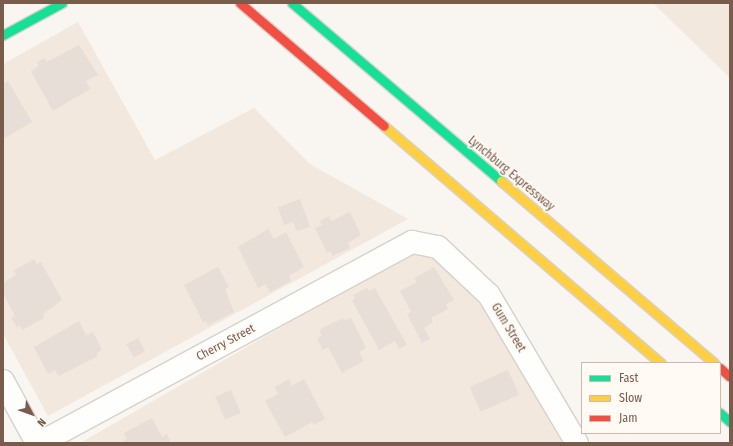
<!DOCTYPE html>
<style>
body{margin:0}
#map{position:relative;width:733px;height:446px;overflow:hidden;background:#f9f5f0;font-family:"Fira Sans Condensed",sans-serif}
div>[style]{position:absolute}
.residential>*{inset:0;background:#f2e8de}
.building>*{inset:0;background:#e6ded7;transform-origin:0 0}
.roads{filter:drop-shadow(1px 0 #d7d1cb) drop-shadow(-1px 0 #d7d1cb) drop-shadow(0 1px #d7d1cb) drop-shadow(0 -1px #d7d1cb)}
.street>*{height:22px;margin:-11px;padding:0 11px;transform-origin:11px;border-radius:11px;background:#fefefd}
.fast>*{height:9px;margin:-4.5px;padding:0 4.5px;transform-origin:4.5px;border-radius:4.5px;background:#16e098}
.slow>*{height:9px;margin:-4.5px;padding:0 4.5px;transform-origin:4.5px;border-radius:4.5px;background:#ffcf43}
.jam>*{height:9px;margin:-4.5px;padding:0 4.5px;transform-origin:4.5px;border-radius:4.5px;background:#f24e42}
span{translate:-50% -50%;white-space:nowrap;text-align:center;line-height:1.15;-webkit-text-stroke:3.5px #fffaf3;paint-order:stroke}
.street-label{font-size:12px;color:#7a5c4d}
.frame{position:absolute;inset:0;border:4px solid #7a5c4d;pointer-events:none}
.legend{position:absolute;left:581px;top:362px;width:140px;height:72px;box-sizing:border-box;background:#fffaf3;border:1px solid #cabbb1;margin:0;padding:5px 7px;list-style:none;font-size:12px;color:#7a5c4d}
.legend li{display:flex;align-items:center;gap:8px;height:20px}
.legend b{width:20px;border:1px solid #cabbb1}
.north{position:absolute;left:12px;top:394px;width:40px;height:40px;-webkit-text-stroke:3px #fffaf3;paint-order:stroke;rotate:131deg;font-size:11px;font-weight:700;line-height:16px;text-align:center;color:#7a5c4d}
.north::after{content:'';display:block;margin:auto;width:14px;height:18px;background:#7a5c4d;clip-path:polygon(50% 0,100% 100%,50% 72%,0 100%)}
</style>
<div id="map">
<div class="residential">
<i style="clip-path:polygon(653px 3px,730px 3px,730px 78px)"></i>
<i style="clip-path:polygon(78px 22px,155px 160px,254px 108px,310px 164px,408px 219px,48px 416px,3px 334px,3px 64px)"></i>
<i style="clip-path:polygon(424px 245px,465px 271px,562px 443px,80px 443px)"></i>
</div>
<div class="building">
<i style="clip-path:polygon(79px 45px,98px 75px,86px 81px,90px 89px,53px 111px,31px 71px,39px 66px,37px 62px,45px 58px,47px 62px)"></i>
<i style="clip-path:polygon(8px 81px,32px 122px,3px 139px,3px 84px)"></i>
<i style="clip-path:polygon(300px 199px,310px 227px,297px 231px,293px 222px,284px 225px,278px 207px)"></i>
<i style="clip-path:polygon(350px 212px,361px 235px,348px 243px,350px 248px,332px 256px,331px 251px,327px 253px,315px 228px,322px 225px,320px 221px,329px 216px,331px 221px)"></i>
<i style="clip-path:polygon(268px 229px,274px 239px,286px 232px,304px 267px,289px 276px,291px 281px,270px 292px,266px 284px,258px 288px,238px 247px)"></i>
<i style="clip-path:polygon(34px 259px,37px 264px,41px 262px,62px 300px,43px 314px,44px 318px,22px 330px,20px 325px,17px 327px,11px 318px,15px 316px,3px 294px,3px 283px,16px 275px,14px 270px)"></i>
<i style="clip-path:polygon(218px 267px,229px 287px,225px 289px,234px 312px,208px 325px,206px 321px,203px 322px,184px 285px)"></i>
<i style="clip-path:polygon(434px 267px,454px 300px,446px 304px,448px 309px,431px 318px,433px 322px,424px 328px,430px 339px,422px 343px,407px 314px,411px 312px,400px 291px,417px 282px,414px 278px)"></i>
<i style="clip-path:polygon(367px 288px,369px 291px,375px 288px,407px 345px,399px 349px,395px 341px,379px 350px,352px 300px,355px 299px,353px 295px)"></i>
<i style="clip-path:polygon(343px 318px,344px 321px,351px 318px,366px 348px,359px 352px,364px 361px,342px 373px,328px 347px,323px 350px,317px 338px,322px 336px,319px 330px)"></i>
<i style="clip-path:polygon(79px 321px,86px 335px,93px 332px,102px 350px,97px 353px,98px 356px,59px 376px,55px 370px,48px 374px,34px 347px)"></i>
<i style="left:138px;top:338px;width:15px;height:13px;rotate:62deg"></i>
<i style="left:508px;top:370px;width:27px;height:42px;rotate:66deg"></i>
<i style="clip-path:polygon(289px 379px,292px 386px,304px 379px,325px 419px,314px 425px,312px 422px,285px 437px,265px 401px,278px 394px,275px 387px)"></i>
<i style="left:231px;top:390px;width:25px;height:17px;rotate:67deg"></i>
<i style="clip-path:polygon(152px 418px,162px 437px,167px 434px,171px 443px,119px 443px,127px 439px,124px 433px)"></i>
</div>
<div class="roads">
<div class="street">
<i style="left:3px;top:381px;width:71px;rotate:61.3deg"></i>
<i style="left:40px;top:443px;width:423px;rotate:-28.4deg"></i>
<i style="left:412px;top:242px;width:26px;rotate:11deg"></i>
<i style="left:438px;top:247px;width:70px;rotate:43.3deg"></i>
<i style="left:489px;top:295px;width:172px;rotate:59.3deg"></i>
</div>
<div class="fast">
<i style="left:292px;top:3px;width:275px;rotate:40.4deg"></i>
<i style="left:3px;top:35px;width:67px;rotate:-28.5deg"></i>
<i style="left:720px;top:413px;width:13px;rotate:42deg"></i>
</div>
<div class="slow">
<i style="left:384px;top:126px;width:365px;rotate:40.6deg"></i>
<i style="left:501px;top:181px;width:280px;rotate:40.5deg"></i>
</div>
<div class="jam">
<i style="left:240px;top:3px;width:189px;rotate:40.5deg"></i>
<i style="left:720px;top:368px;width:13px;rotate:42deg"></i>
</div>
</div>
<div class="street-label">
<span style="left:511px;top:174px;rotate:40deg">Lynchburg Expressway</span>
<span style="left:508px;top:328px;rotate:59deg">Gum Street</span>
<span style="left:226px;top:343px;rotate:-28deg">Cherry Street</span>
</div>
<div class="frame"></div>
<ul class="legend">
<li><b style="height:5px;background:#16e098"></b>Fast</li>
<li><b style="height:5px;background:#ffcf43"></b>Slow</li>
<li><b style="height:5px;background:#f24e42"></b>Jam</li>
</ul>
<div class="north">N</div>
</div>
